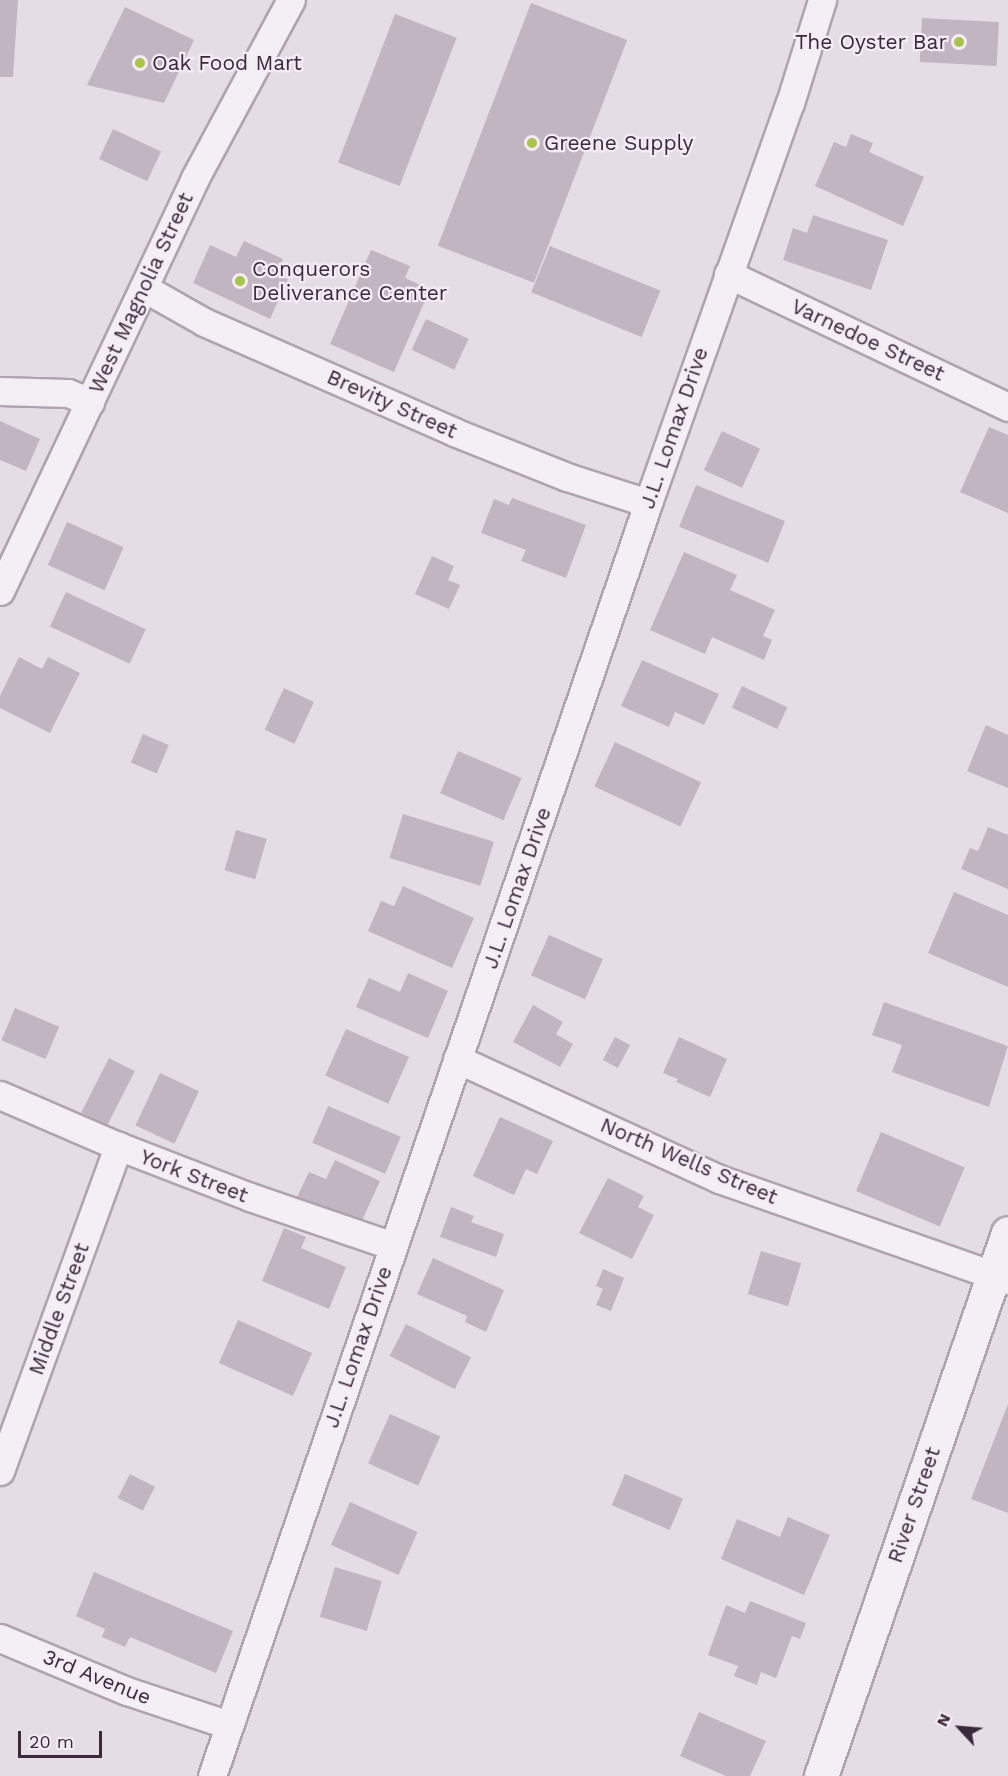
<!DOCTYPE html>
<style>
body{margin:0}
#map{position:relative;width:1008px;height:1776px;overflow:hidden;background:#e5dde6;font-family:"Work Sans",sans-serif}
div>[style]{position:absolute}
.building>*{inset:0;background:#c2b5c2;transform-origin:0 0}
.roads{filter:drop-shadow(2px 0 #afa3af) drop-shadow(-2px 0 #afa3af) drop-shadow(0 2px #afa3af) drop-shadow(0 -2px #afa3af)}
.minor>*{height:27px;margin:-13.5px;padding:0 13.5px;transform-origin:13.5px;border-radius:13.5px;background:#f4eff4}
.tertiary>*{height:33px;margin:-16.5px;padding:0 16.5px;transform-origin:16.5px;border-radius:16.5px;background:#f4eff4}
.dots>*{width:16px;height:16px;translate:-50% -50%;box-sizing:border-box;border:3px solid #f3ecf4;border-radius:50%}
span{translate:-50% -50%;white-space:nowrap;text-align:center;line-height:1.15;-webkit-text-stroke:4.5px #f3ecf4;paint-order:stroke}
.poi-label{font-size:21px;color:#3b283b}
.right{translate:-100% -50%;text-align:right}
.left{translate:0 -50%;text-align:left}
.street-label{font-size:21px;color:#3b283b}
.north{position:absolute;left:930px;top:1698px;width:60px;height:60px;-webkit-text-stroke:4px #f3ecf4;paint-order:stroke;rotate:296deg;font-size:16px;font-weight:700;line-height:24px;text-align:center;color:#3b283b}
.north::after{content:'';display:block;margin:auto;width:21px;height:27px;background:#3b283b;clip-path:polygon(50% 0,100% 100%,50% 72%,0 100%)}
.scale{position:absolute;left:18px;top:1731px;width:84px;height:27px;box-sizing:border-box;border:3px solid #3b283b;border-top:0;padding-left:8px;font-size:18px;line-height:21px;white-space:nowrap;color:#3b283b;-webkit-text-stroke:4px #f3ecf4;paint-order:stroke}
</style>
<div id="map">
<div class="building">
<i style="clip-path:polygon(0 0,18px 0,13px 77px,0 77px)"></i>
<i style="left:531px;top:3px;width:103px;height:260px;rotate:21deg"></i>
<i style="clip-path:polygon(125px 7px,194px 40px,164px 103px,87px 85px)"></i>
<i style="left:395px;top:14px;width:66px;height:159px;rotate:21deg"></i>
<i style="left:922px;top:18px;width:77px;height:44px;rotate:3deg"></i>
<i style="left:113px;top:129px;width:53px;height:33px;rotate:25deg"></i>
<i style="clip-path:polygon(851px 134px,873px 143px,869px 152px,924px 177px,903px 226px,815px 186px,834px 142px,846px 147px)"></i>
<i style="clip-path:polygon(813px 215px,888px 240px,871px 290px,783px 260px,793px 228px,807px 233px)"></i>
<i style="clip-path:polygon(244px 241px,283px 259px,276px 273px,288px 279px,270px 319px,193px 283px,210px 245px,236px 257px)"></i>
<i style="left:550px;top:246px;width:119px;height:50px;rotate:22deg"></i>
<i style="clip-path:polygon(371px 250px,410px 266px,405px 278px,430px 289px,394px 372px,330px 344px)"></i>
<i style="left:426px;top:319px;width:47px;height:34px;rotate:25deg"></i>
<i style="clip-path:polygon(0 421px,40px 439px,26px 471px,0 460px)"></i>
<i style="clip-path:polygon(989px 427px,1008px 435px,1008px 513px,960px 492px)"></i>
<i style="left:722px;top:431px;width:42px;height:43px;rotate:25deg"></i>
<i style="left:696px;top:485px;width:96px;height:45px;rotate:22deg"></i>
<i style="clip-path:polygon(512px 498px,586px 525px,566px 578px,521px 561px,526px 550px,481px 533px,494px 499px,509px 505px)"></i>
<i style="left:67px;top:522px;width:62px;height:47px;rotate:24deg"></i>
<i style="clip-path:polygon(684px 552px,737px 575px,730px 590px,775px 610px,763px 636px,772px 640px,764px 660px,712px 637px,705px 654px,650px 630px)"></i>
<i style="clip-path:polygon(432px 556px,454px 566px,448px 580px,460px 585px,449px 609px,415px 594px)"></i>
<i style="left:66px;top:592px;width:88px;height:38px;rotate:25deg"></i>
<i style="clip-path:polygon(19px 657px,42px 669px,48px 657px,80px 673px,50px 733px,0 708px,0 696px)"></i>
<i style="clip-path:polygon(642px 660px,719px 694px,704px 725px,675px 712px,669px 727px,621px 706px)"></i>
<i style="left:742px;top:686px;width:50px;height:24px;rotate:25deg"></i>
<i style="left:284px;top:688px;width:33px;height:46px;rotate:25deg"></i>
<i style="clip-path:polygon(986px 725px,1008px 735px,1008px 788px,967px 771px)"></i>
<i style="left:143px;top:734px;width:28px;height:31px;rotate:23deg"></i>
<i style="left:615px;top:742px;width:95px;height:49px;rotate:25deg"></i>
<i style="left:458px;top:751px;width:69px;height:46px;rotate:23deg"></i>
<i style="left:403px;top:814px;width:95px;height:46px;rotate:17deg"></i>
<i style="clip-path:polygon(988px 827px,1008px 835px,1008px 889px,961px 869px,970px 848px,978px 851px)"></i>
<i style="left:236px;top:830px;width:32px;height:42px;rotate:16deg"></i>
<i style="clip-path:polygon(403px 886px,474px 918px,452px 968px,368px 931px,381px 901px,394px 906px)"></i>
<i style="clip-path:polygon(954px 892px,1008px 915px,1008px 987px,928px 953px)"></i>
<i style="left:549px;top:935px;width:59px;height:44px;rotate:24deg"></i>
<i style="clip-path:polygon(408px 973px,448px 991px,428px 1038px,356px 1007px,369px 978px,400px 992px)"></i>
<i style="clip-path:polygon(884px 1002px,1008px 1046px,989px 1107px,892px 1072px,902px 1045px,872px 1035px)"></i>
<i style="clip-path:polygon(533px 1005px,563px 1022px,556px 1034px,573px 1044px,560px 1067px,513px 1042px)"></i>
<i style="left:15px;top:1008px;width:48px;height:35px;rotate:23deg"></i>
<i style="left:346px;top:1029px;width:69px;height:51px;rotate:24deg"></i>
<i style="left:615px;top:1037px;width:17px;height:26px;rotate:28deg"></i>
<i style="clip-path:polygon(679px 1037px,727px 1059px,710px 1097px,676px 1082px,678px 1079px,663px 1073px)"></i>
<i style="left:109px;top:1058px;width:29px;height:61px;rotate:27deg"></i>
<i style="left:160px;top:1073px;width:43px;height:58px;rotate:25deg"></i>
<i style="left:328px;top:1106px;width:79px;height:40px;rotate:23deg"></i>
<i style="clip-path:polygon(500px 1117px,553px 1141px,537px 1174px,526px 1169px,514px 1195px,473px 1176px)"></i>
<i style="left:881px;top:1132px;width:91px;height:64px;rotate:23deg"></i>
<i style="clip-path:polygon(335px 1160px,380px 1181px,360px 1225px,297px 1197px,309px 1172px,326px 1179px)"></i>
<i style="clip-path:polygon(608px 1178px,644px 1196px,638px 1207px,654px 1215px,632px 1259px,579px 1233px)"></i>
<i style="clip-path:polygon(451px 1207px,474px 1216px,471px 1222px,504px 1234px,496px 1257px,440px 1237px)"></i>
<i style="clip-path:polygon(284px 1228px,306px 1237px,301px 1248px,346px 1267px,329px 1309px,262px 1281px)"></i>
<i style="left:761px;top:1251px;width:42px;height:45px;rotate:17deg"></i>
<i style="clip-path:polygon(433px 1258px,504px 1290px,486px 1332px,465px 1322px,467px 1316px,417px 1294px)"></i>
<i style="clip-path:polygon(603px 1269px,624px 1278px,611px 1311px,596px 1305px,603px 1289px,596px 1286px)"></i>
<i style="left:238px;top:1320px;width:81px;height:47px;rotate:24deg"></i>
<i style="left:406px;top:1324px;width:73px;height:36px;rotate:27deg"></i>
<i style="clip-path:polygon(1008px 1404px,1008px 1513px,971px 1499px)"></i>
<i style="left:390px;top:1414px;width:55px;height:54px;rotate:24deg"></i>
<i style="left:130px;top:1474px;width:28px;height:27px;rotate:27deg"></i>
<i style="left:625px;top:1474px;width:63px;height:34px;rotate:23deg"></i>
<i style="left:350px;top:1502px;width:74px;height:47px;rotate:24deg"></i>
<i style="clip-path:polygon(788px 1517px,830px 1535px,804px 1595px,721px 1559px,737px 1519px,780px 1537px)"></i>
<i style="left:335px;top:1567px;width:49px;height:52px;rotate:17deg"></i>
<i style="clip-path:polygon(94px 1572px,233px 1631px,216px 1673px,130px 1637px,125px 1647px,102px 1637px,105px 1629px,76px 1616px)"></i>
<i style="clip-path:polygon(750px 1601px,806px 1623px,800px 1639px,792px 1636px,776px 1678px,761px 1672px,757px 1685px,734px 1676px,738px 1666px,708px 1655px,726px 1605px,745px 1613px)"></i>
<i style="clip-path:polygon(699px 1712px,766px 1741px,750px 1776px,726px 1776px,680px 1756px)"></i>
</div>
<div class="roads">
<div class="minor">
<i style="left:728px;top:274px;width:310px;rotate:25.4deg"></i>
<i style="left:144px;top:288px;width:69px;rotate:29.5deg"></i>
<i style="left:204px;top:322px;width:273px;rotate:23.7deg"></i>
<i style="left:454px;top:432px;width:122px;rotate:21.7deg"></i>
<i style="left:567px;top:477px;width:85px;rotate:17.8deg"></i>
<i style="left:0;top:391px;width:68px;rotate:1.7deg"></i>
<i style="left:68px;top:393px;width:24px;rotate:22deg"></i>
<i style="left:0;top:591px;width:457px;rotate:-64.7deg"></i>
<i style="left:195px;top:178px;width:202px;rotate:-61.7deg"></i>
<i style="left:457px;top:1059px;width:288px;rotate:24.6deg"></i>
<i style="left:719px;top:1179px;width:306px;rotate:19.3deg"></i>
<i style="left:0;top:1095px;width:129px;rotate:23.4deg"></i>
<i style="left:118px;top:1146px;width:142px;rotate:21.1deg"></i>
<i style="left:250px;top:1197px;width:151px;rotate:18.9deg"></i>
<i style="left:0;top:1471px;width:346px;rotate:-70deg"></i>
<i style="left:0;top:1638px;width:138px;rotate:22.7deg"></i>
<i style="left:127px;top:1691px;width:108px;rotate:18.4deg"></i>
<i style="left:212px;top:1776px;width:1346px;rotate:-71.09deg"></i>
<i style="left:648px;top:503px;width:424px;rotate:-70.5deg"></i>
<i style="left:790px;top:103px;width:108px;rotate:-72.7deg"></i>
</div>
<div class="tertiary">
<i style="left:821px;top:1776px;width:574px;rotate:-71deg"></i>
</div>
</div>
<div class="dots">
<i style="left:959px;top:42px;background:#aac34a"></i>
<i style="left:140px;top:63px;background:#aac34a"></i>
<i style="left:532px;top:143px;background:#aac34a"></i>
<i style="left:240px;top:281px;background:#aac34a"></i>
</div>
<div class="poi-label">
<span class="right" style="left:947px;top:42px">The Oyster Bar</span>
<span class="left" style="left:152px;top:63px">Oak Food Mart</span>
<span class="left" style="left:544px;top:143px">Greene Supply</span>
<span class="left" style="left:252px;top:281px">Conquerors<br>Deliverance Center</span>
</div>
<div class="street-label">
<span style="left:141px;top:293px;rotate:-65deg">West Magnolia Street</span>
<span style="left:868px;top:340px;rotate:25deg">Varnedoe Street</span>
<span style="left:392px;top:404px;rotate:24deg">Brevity Street</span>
<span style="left:674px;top:428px;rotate:-71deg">J.L. Lomax Drive</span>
<span style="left:517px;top:888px;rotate:-71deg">J.L. Lomax Drive</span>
<span style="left:689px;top:1161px;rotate:23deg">North Wells Street</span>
<span style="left:194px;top:1176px;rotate:21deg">York Street</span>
<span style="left:59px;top:1309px;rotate:-70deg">Middle Street</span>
<span style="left:358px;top:1347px;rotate:-71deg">J.L. Lomax Drive</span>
<span style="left:914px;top:1505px;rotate:-71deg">River Street</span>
<span style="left:97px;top:1677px;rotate:22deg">3rd Avenue</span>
</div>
<div class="north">N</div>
<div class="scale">20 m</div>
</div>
